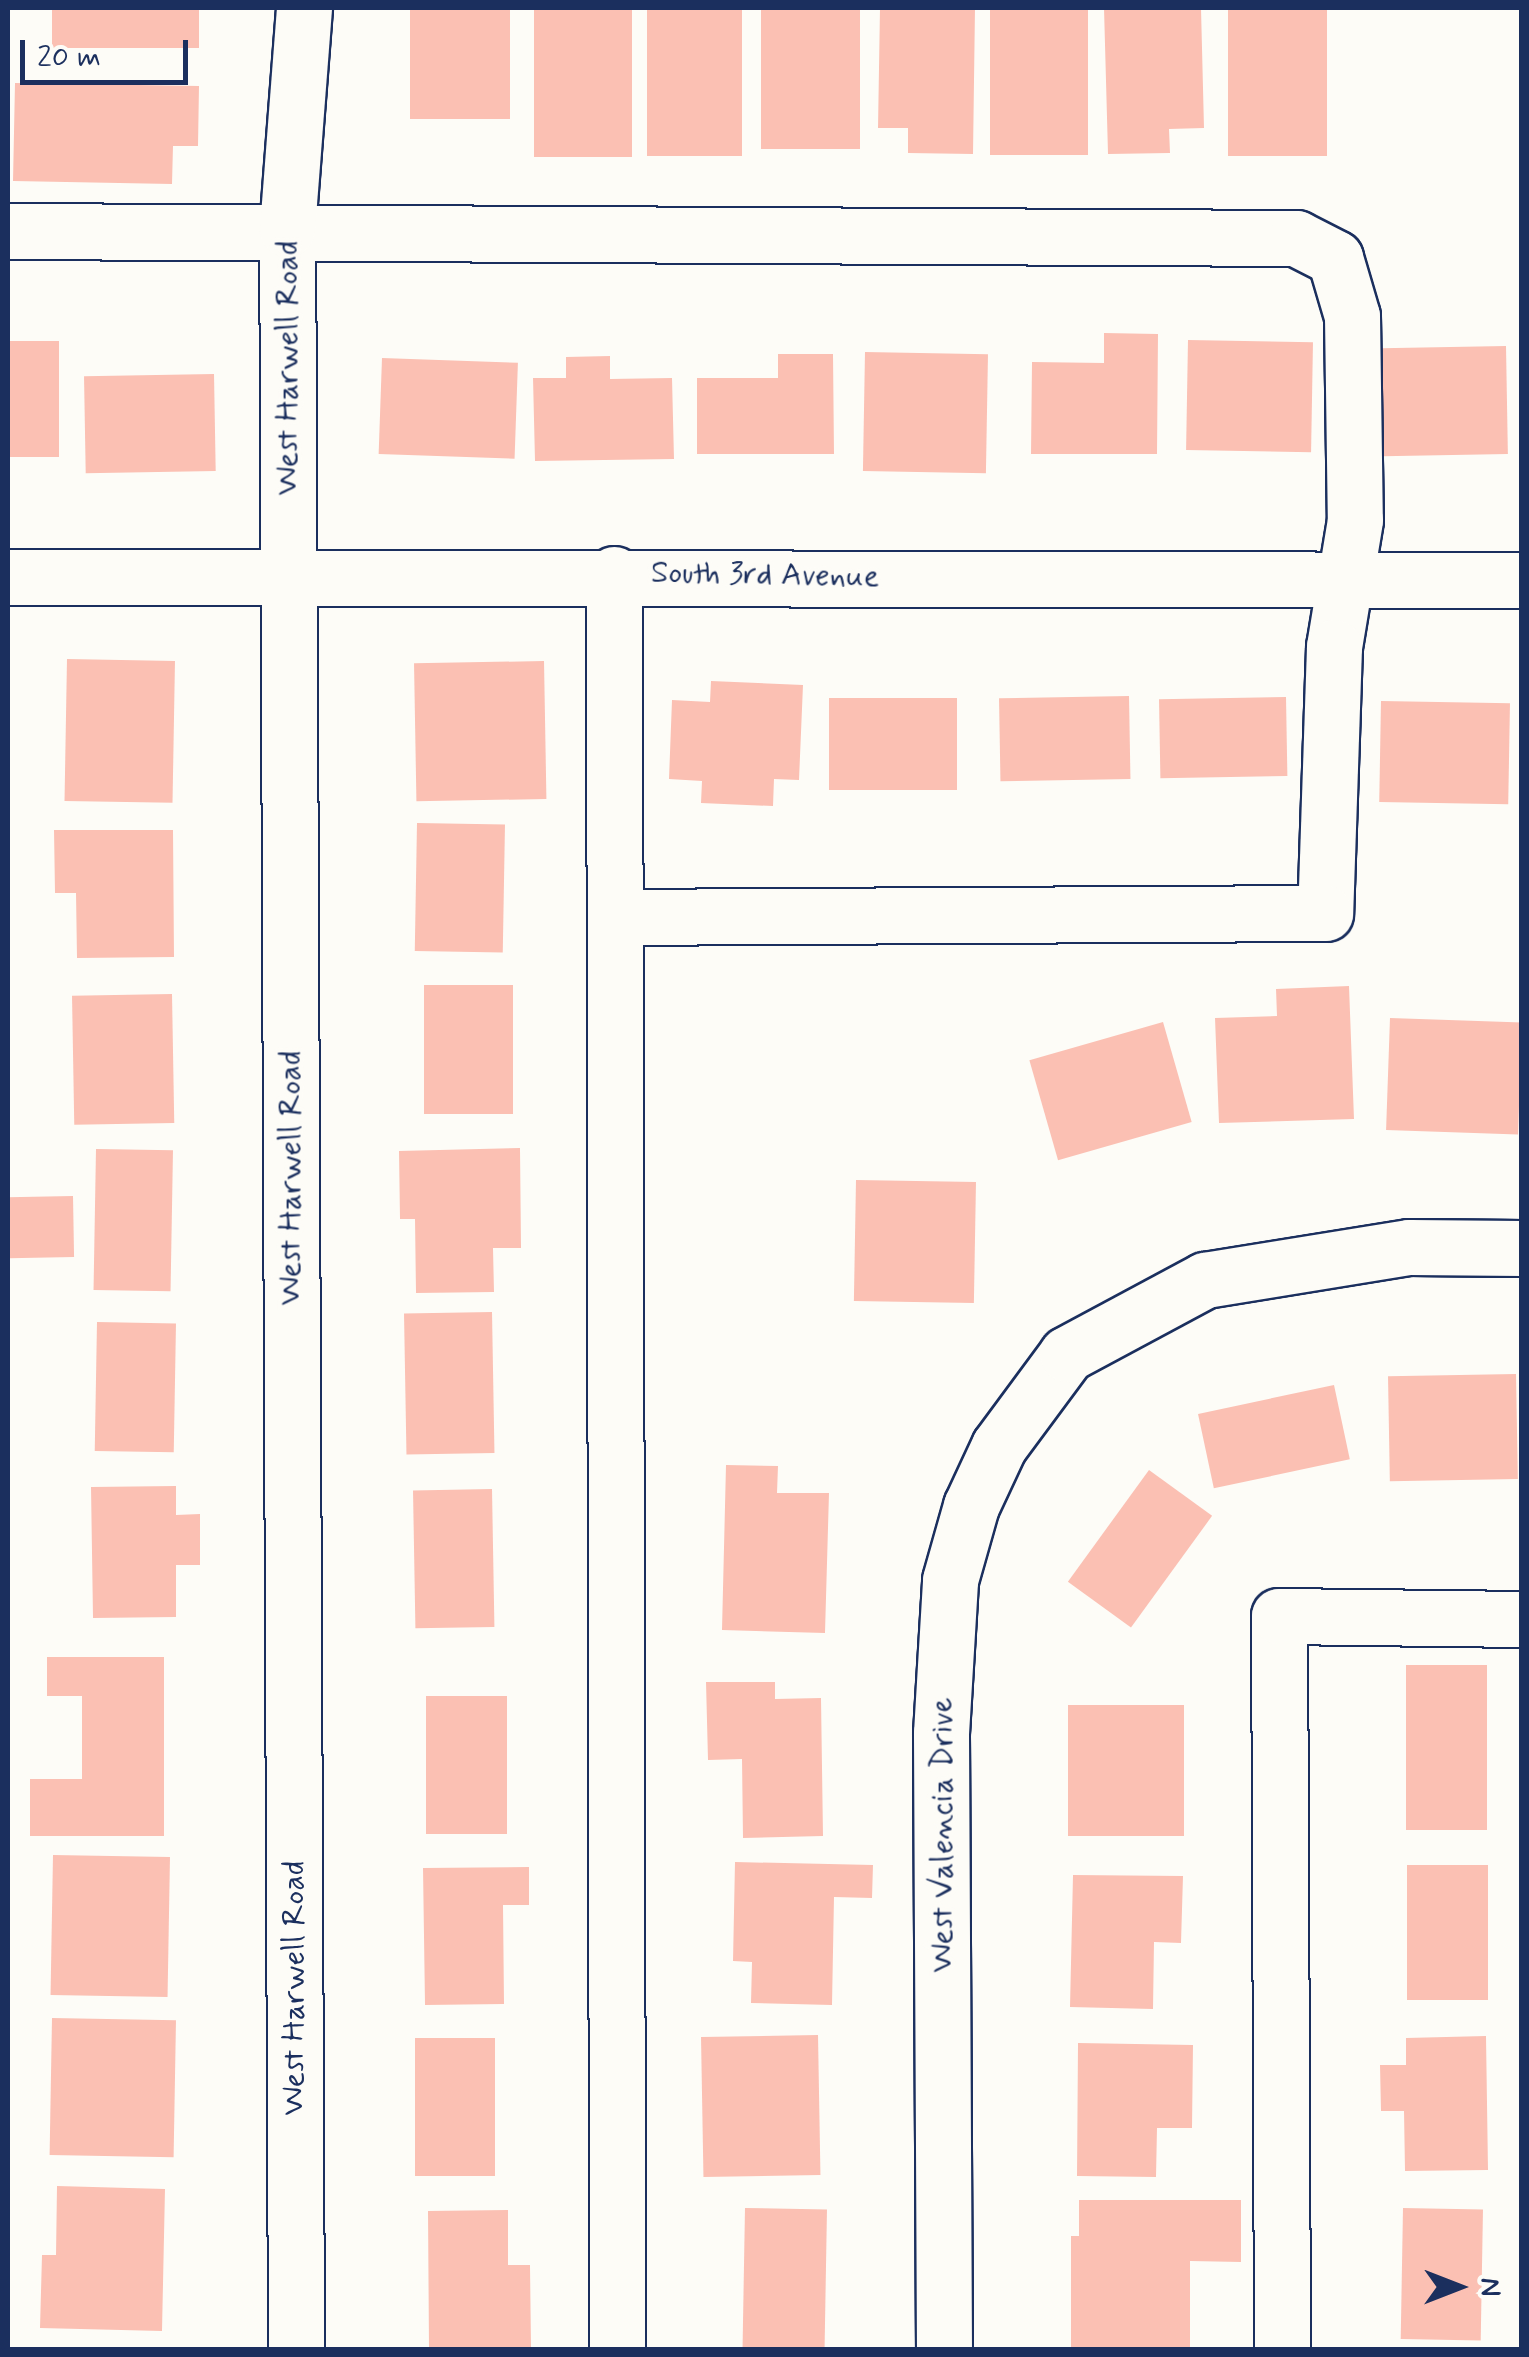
<!DOCTYPE html>
<style>
body{margin:0}
#map{position:relative;width:1529px;height:2357px;overflow:hidden;background:#fdfcf7;font-family:Mynerve,sans-serif}
div>[style]{position:absolute}
.building>*{inset:0;background:#fbc0b3;transform-origin:0 0}
.roads{filter:drop-shadow(2px 0 #1b2f5e) drop-shadow(-2px 0 #1b2f5e) drop-shadow(0 2px #1b2f5e) drop-shadow(0 -2px #1b2f5e)}
.minor>*{height:55px;margin:-27.5px;padding:0 27.5px;transform-origin:27.5px;border-radius:27.5px;background:#fdfcf7}
span{translate:-50% -50%;white-space:nowrap;text-align:center;line-height:1.15;-webkit-text-stroke:9px #fdfcf7;paint-order:stroke}
.street-label{font-size:32px;color:#1b2f5e}
.frame{position:absolute;inset:0;border:10px solid #1b2f5e;pointer-events:none}
.north{position:absolute;left:1409px;top:2237px;width:100px;height:100px;-webkit-text-stroke:8px #fdfcf7;paint-order:stroke;rotate:90deg;font-size:28px;font-weight:700;line-height:40px;text-align:center;color:#1b2f5e}
.north::after{content:'';display:block;margin:auto;width:35px;height:45px;background:#1b2f5e;clip-path:polygon(50% 0,100% 100%,50% 72%,0 100%)}
.scale{position:absolute;left:20px;top:40px;width:168px;height:45px;box-sizing:border-box;border:5px solid #1b2f5e;border-top:0;padding-left:12px;font-size:30px;line-height:35px;white-space:nowrap;color:#1b2f5e;-webkit-text-stroke:8px #fdfcf7;paint-order:stroke}
</style>
<div id="map">
<div class="building">
<i style="left:52px;top:8px;width:147px;height:40px"></i>
<i style="left:410px;top:8px;width:100px;height:111px"></i>
<i style="left:534px;top:8px;width:98px;height:149px"></i>
<i style="left:647px;top:8px;width:95px;height:148px"></i>
<i style="left:761px;top:8px;width:99px;height:141px"></i>
<i style="clip-path:polygon(880px 8px,975px 8px,973px 154px,908px 153px,908px 128px,878px 128px)"></i>
<i style="left:990px;top:8px;width:98px;height:147px"></i>
<i style="clip-path:polygon(1104px 8px,1201px 8px,1204px 128px,1169px 129px,1170px 153px,1108px 154px)"></i>
<i style="left:1228px;top:8px;width:99px;height:148px"></i>
<i style="clip-path:polygon(15px 83px,199px 86px,198px 146px,173px 146px,172px 184px,13px 181px)"></i>
<i style="clip-path:polygon(1104px 333px,1158px 334px,1157px 454px,1031px 454px,1032px 362px,1104px 363px)"></i>
<i style="left:1188px;top:340px;width:125px;height:110px;rotate:1deg"></i>
<i style="left:8px;top:341px;width:51px;height:116px"></i>
<i style="left:1506px;top:346px;width:108px;height:125px;rotate:89deg"></i>
<i style="left:865px;top:352px;width:123px;height:119px;rotate:1deg"></i>
<i style="clip-path:polygon(778px 354px,833px 354px,834px 454px,697px 454px,697px 378px,778px 378px)"></i>
<i style="clip-path:polygon(610px 356px,610px 379px,672px 378px,674px 459px,535px 461px,533px 378px,566px 378px,566px 357px)"></i>
<i style="left:382px;top:358px;width:136px;height:96px;rotate:2deg"></i>
<i style="left:214px;top:374px;width:97px;height:130px;rotate:89deg"></i>
<i style="left:67px;top:659px;width:108px;height:142px;rotate:1deg"></i>
<i style="left:544px;top:661px;width:138px;height:130px;rotate:89deg"></i>
<i style="clip-path:polygon(711px 681px,803px 685px,799px 780px,774px 779px,773px 806px,701px 803px,702px 781px,669px 779px,672px 700px,710px 702px)"></i>
<i style="left:1129px;top:696px;width:83px;height:130px;rotate:89deg"></i>
<i style="left:1286px;top:697px;width:79px;height:127px;rotate:89deg"></i>
<i style="left:829px;top:698px;width:128px;height:92px"></i>
<i style="left:1381px;top:701px;width:129px;height:101px;rotate:1deg"></i>
<i style="left:417px;top:823px;width:88px;height:128px;rotate:1deg"></i>
<i style="clip-path:polygon(54px 830px,173px 830px,174px 957px,77px 958px,76px 893px,55px 893px)"></i>
<i style="left:424px;top:985px;width:89px;height:129px"></i>
<i style="clip-path:polygon(1349px 986px,1354px 1119px,1219px 1123px,1215px 1018px,1277px 1016px,1276px 989px)"></i>
<i style="left:172px;top:994px;width:129px;height:100px;rotate:89deg"></i>
<i style="left:1390px;top:1018px;width:132px;height:112px;rotate:2deg"></i>
<i style="left:1163px;top:1022px;width:104px;height:139px;rotate:74deg"></i>
<i style="clip-path:polygon(520px 1148px,521px 1248px,493px 1248px,494px 1292px,416px 1293px,415px 1219px,400px 1219px,399px 1151px)"></i>
<i style="left:96px;top:1149px;width:77px;height:141px;rotate:1deg"></i>
<i style="left:856px;top:1180px;width:120px;height:121px;rotate:1deg"></i>
<i style="left:73px;top:1196px;width:61px;height:65px;rotate:89deg"></i>
<i style="left:492px;top:1312px;width:141px;height:88px;rotate:89deg"></i>
<i style="left:97px;top:1322px;width:79px;height:129px;rotate:1deg"></i>
<i style="left:1516px;top:1374px;width:105px;height:128px;rotate:89deg"></i>
<i style="left:1334px;top:1385px;width:76px;height:139px;rotate:78deg"></i>
<i style="clip-path:polygon(726px 1465px,778px 1466px,777px 1493px,829px 1493px,825px 1633px,722px 1630px)"></i>
<i style="left:1149px;top:1470px;width:78px;height:138px;rotate:36deg"></i>
<i style="clip-path:polygon(176px 1486px,176px 1515px,200px 1514px,200px 1565px,176px 1565px,176px 1617px,93px 1618px,91px 1487px)"></i>
<i style="left:492px;top:1489px;width:138px;height:79px;rotate:89deg"></i>
<i style="clip-path:polygon(47px 1657px,164px 1657px,164px 1836px,30px 1836px,30px 1779px,82px 1779px,82px 1696px,47px 1696px)"></i>
<i style="left:1406px;top:1665px;width:81px;height:165px"></i>
<i style="clip-path:polygon(706px 1682px,775px 1682px,775px 1699px,821px 1698px,823px 1836px,743px 1838px,742px 1759px,708px 1760px)"></i>
<i style="left:426px;top:1696px;width:81px;height:138px"></i>
<i style="left:1068px;top:1705px;width:116px;height:131px"></i>
<i style="left:53px;top:1855px;width:117px;height:140px;rotate:1deg"></i>
<i style="clip-path:polygon(735px 1862px,873px 1865px,872px 1898px,834px 1897px,832px 2005px,751px 2003px,752px 1962px,733px 1961px)"></i>
<i style="left:1407px;top:1865px;width:81px;height:135px"></i>
<i style="clip-path:polygon(529px 1867px,529px 1905px,503px 1905px,504px 2004px,425px 2005px,423px 1868px)"></i>
<i style="clip-path:polygon(1073px 1875px,1183px 1876px,1181px 1943px,1154px 1942px,1153px 2009px,1070px 2007px)"></i>
<i style="left:52px;top:2018px;width:124px;height:137px;rotate:1deg"></i>
<i style="left:818px;top:2035px;width:140px;height:117px;rotate:89deg"></i>
<i style="clip-path:polygon(1486px 2036px,1488px 2170px,1405px 2171px,1404px 2111px,1381px 2111px,1380px 2065px,1406px 2065px,1406px 2038px)"></i>
<i style="left:415px;top:2038px;width:80px;height:138px"></i>
<i style="clip-path:polygon(1078px 2043px,1193px 2045px,1192px 2128px,1157px 2128px,1156px 2177px,1077px 2176px)"></i>
<i style="clip-path:polygon(57px 2186px,165px 2189px,162px 2331px,40px 2328px,42px 2255px,56px 2255px)"></i>
<i style="clip-path:polygon(1079px 2200px,1241px 2200px,1241px 2262px,1190px 2261px,1190px 2350px,1071px 2349px,1071px 2236px,1079px 2236px)"></i>
<i style="left:745px;top:2208px;width:82px;height:141px;rotate:1deg"></i>
<i style="left:1403px;top:2208px;width:80px;height:131px;rotate:1deg"></i>
<i style="clip-path:polygon(508px 2210px,508px 2265px,530px 2265px,531px 2348px,429px 2349px,428px 2211px)"></i>
</div>
<div class="roads">
<div class="minor">
<i style="left:8px;top:231px;width:1288px;rotate:0.31deg"></i>
<i style="left:1296px;top:238px;width:44px;rotate:27.1deg"></i>
<i style="left:1335px;top:258px;width:60px;rotate:73.7deg"></i>
<i style="left:1352px;top:316px;width:204px;rotate:89.2deg"></i>
<i style="left:1355px;top:520px;width:129px;rotate:99.4deg"></i>
<i style="left:1334px;top:647px;width:266px;rotate:91.9deg"></i>
<i style="left:1325px;top:913px;width:707px;rotate:179.68deg"></i>
<i style="left:614px;top:574px;width:1776px;rotate:89.9deg"></i>
<i style="left:8px;top:577px;width:1514px;rotate:0.11deg"></i>
<i style="left:296px;top:2350px;width:2121px;rotate:-90.24deg"></i>
<i style="left:287px;top:229px;width:222px;rotate:-85.6deg"></i>
<i style="left:944px;top:2350px;width:617px;rotate:-90.28deg"></i>
<i style="left:941px;top:1733px;width:153px;rotate:-86.6deg"></i>
<i style="left:950px;top:1580px;width:77px;rotate:-74.2deg"></i>
<i style="left:971px;top:1506px;width:66px;rotate:-65deg"></i>
<i style="left:999px;top:1446px;width:114px;rotate:-53.5deg"></i>
<i style="left:1067px;top:1354px;width:157px;rotate:-28.2deg"></i>
<i style="left:1205px;top:1280px;width:207px;rotate:-9.2deg"></i>
<i style="left:1409px;top:1247px;width:113px;rotate:0.5deg"></i>
<i style="left:1282px;top:2350px;width:734px;rotate:-90.23deg"></i>
<i style="left:1279px;top:1616px;width:243px;rotate:0.7deg"></i>
</div>
</div>
<div class="street-label">
<span style="left:288px;top:368px;rotate:-90deg">West Harwell Road</span>
<span style="left:765px;top:575px;rotate:1deg">South 3rd Avenue</span>
<span style="left:291px;top:1178px;rotate:-90deg">West Harwell Road</span>
<span style="left:943px;top:1835px;rotate:-90deg">West Valencia Drive</span>
<span style="left:294px;top:1988px;rotate:-90deg">West Harwell Road</span>
</div>
<div class="frame"></div>
<div class="north">N</div>
<div class="scale">20 m</div>
</div>
